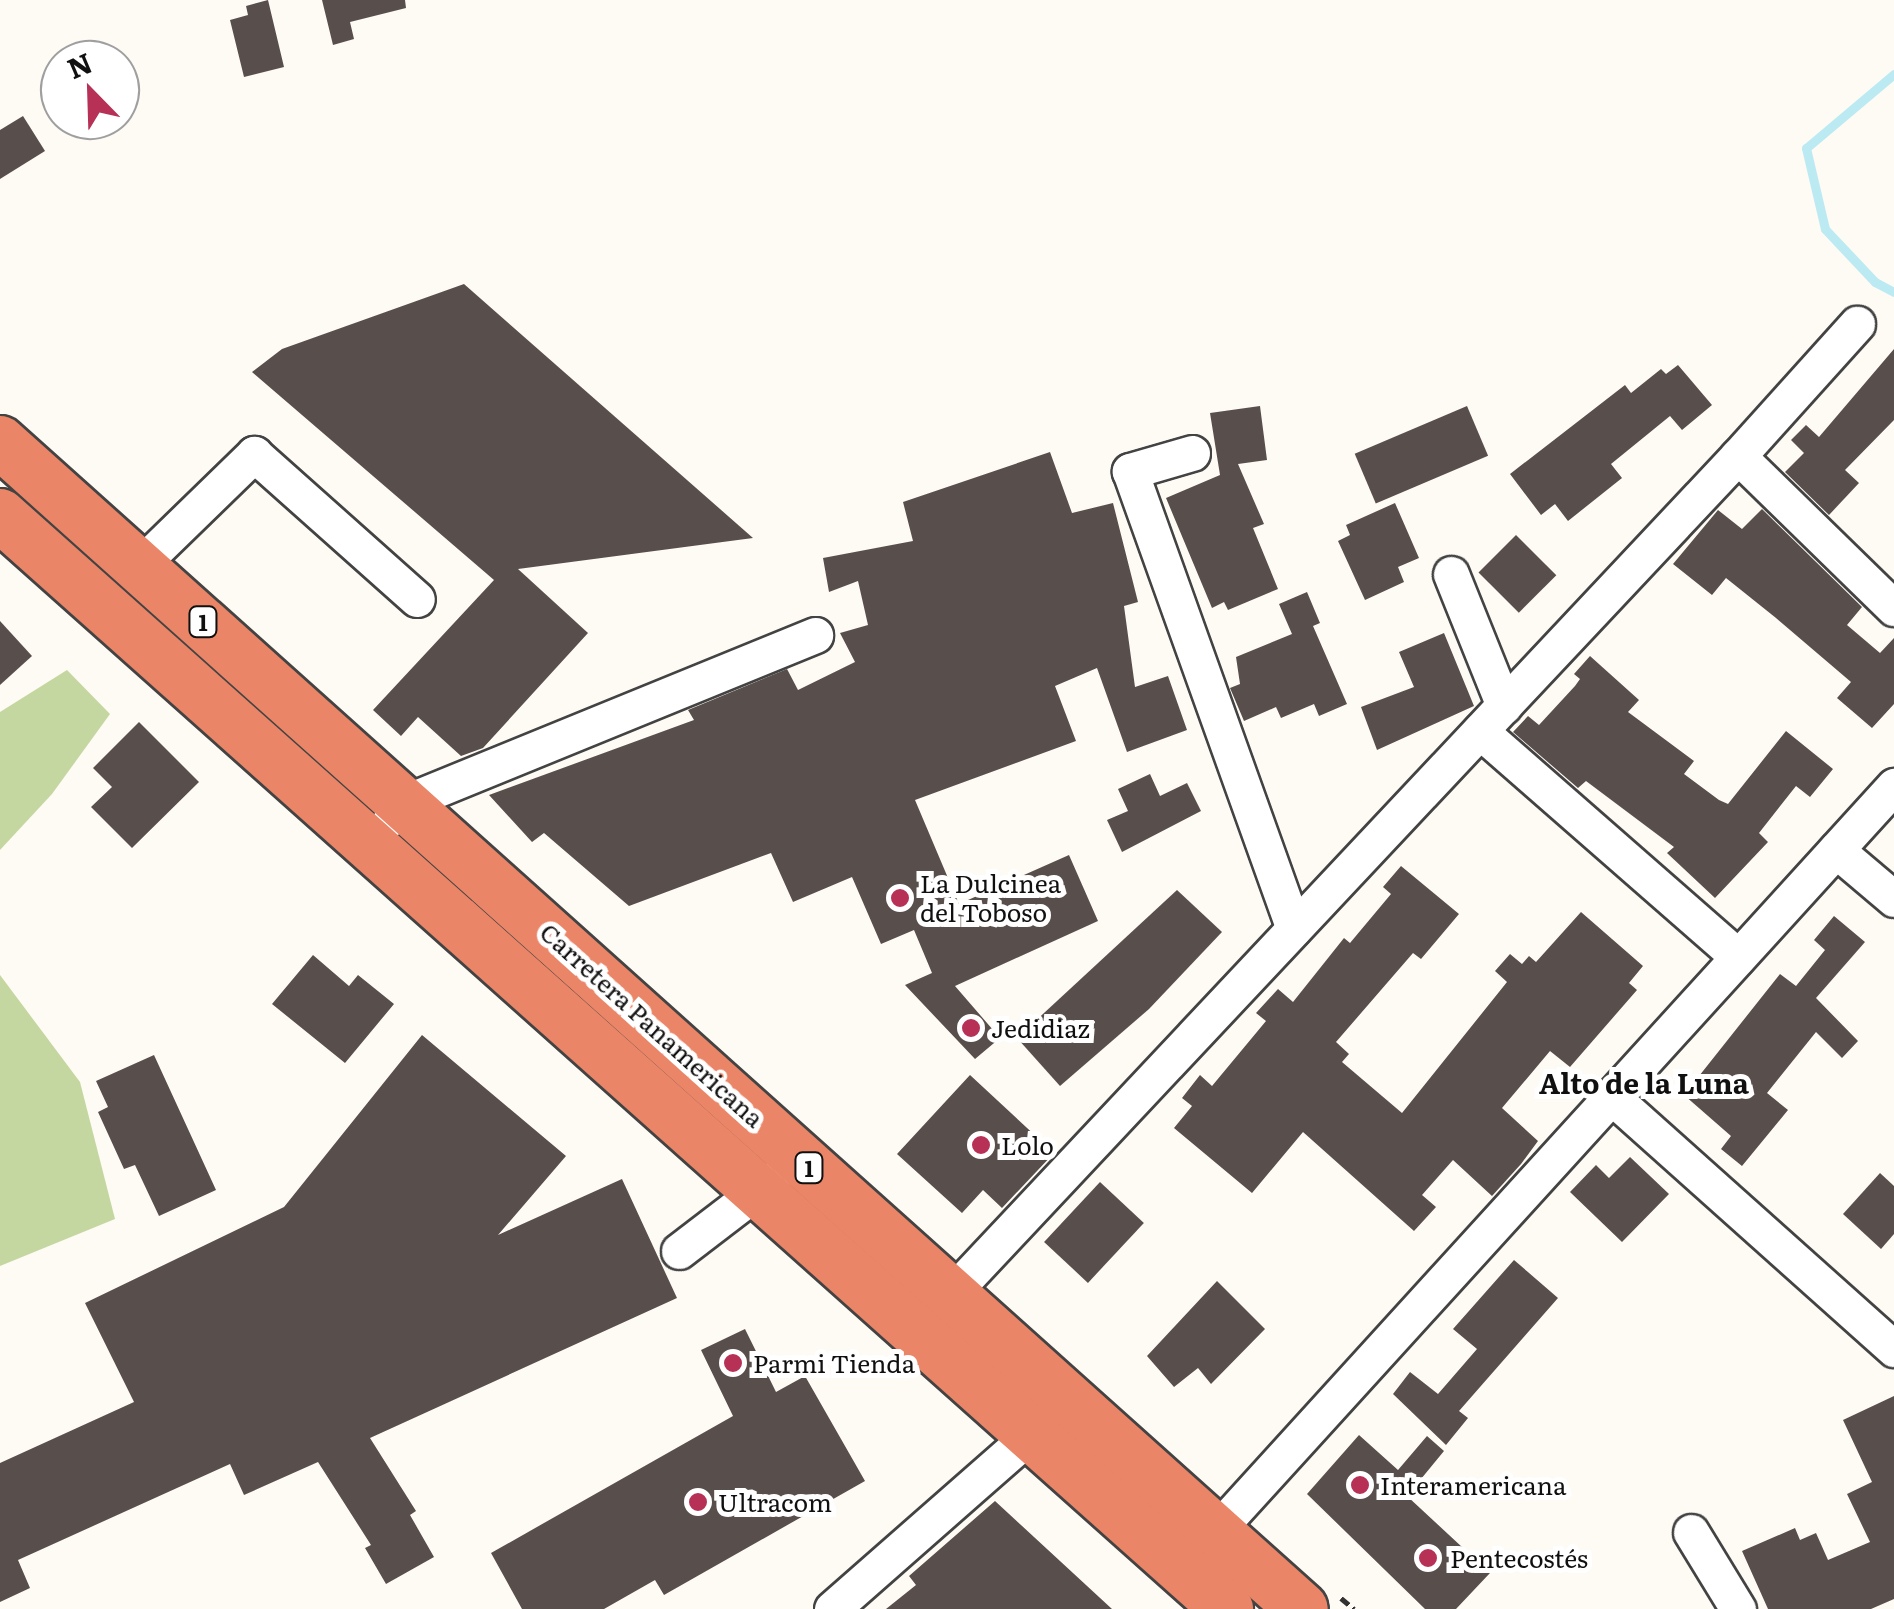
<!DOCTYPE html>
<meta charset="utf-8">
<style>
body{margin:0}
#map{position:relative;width:1894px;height:1609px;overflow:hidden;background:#fefaf4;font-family:Literata,serif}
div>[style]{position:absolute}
.forest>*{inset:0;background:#c5d7a0}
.stream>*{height:9px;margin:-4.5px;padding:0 4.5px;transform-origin:4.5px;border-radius:4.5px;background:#bceaf2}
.building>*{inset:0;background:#584f4d;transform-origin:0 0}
.path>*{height:5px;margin-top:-2.5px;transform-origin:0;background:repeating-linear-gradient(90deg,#323232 0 10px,transparent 0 15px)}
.roads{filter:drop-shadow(2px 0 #434343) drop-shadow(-2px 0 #434343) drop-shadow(0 2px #434343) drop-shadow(0 -2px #434343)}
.minor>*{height:35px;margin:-17.5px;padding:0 17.5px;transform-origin:17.5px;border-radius:17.5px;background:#fff}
.highway>*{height:52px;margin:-26px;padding:0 26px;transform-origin:26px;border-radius:26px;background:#ea8567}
.dots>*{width:28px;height:28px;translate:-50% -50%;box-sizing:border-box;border:5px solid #fff;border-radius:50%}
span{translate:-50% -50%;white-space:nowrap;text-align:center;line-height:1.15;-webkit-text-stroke:10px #fff;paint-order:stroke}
.shield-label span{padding:2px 8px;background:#fff;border:2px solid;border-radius:8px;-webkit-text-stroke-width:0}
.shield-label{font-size:22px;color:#101010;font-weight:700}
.poi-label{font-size:25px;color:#101010}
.left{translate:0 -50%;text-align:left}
.street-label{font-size:25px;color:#101010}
.neighbourhood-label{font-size:28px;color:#101010;font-weight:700}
.north{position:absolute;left:40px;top:40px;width:100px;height:100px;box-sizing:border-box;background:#fff;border:2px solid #9f9f9f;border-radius:50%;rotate:337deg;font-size:28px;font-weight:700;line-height:40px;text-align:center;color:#101010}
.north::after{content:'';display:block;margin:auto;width:35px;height:45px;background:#b73156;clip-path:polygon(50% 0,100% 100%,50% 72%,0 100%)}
</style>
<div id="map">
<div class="forest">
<i style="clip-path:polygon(67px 670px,110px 714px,52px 794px,0 850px,0 712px)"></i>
<i style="clip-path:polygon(0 975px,80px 1082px,115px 1219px,0 1266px)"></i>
</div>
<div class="stream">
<i style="left:1894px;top:74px;width:115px;rotate:139.9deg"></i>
<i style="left:1806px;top:148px;width:83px;rotate:76.8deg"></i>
<i style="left:1825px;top:229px;width:73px;rotate:46.7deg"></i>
<i style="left:1875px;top:282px;width:21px;rotate:28deg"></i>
</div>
<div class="building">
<i style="clip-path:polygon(268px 0,284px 67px,244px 77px,230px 20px,248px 15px,246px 6px)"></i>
<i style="clip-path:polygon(322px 0,405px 0,406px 8px,350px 22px,354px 39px,333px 45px)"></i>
<i style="clip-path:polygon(23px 116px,45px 151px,0 179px,0 130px)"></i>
<i style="clip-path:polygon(464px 284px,753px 538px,518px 569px,588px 633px,483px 748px,461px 756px,418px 717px,401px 736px,373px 710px,494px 580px,252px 372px,282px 349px)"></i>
<i style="clip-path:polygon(1894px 349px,1894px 420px,1845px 470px,1859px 483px,1829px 515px,1785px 472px,1804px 453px,1791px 440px,1806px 425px,1819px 437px)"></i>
<i style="clip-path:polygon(1678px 365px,1712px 405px,1682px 430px,1670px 416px,1611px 464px,1622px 478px,1568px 521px,1555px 504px,1541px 515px,1510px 474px,1625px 385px,1631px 393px,1661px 369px,1666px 374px)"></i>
<i style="clip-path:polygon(1260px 406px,1267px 460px,1238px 464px,1264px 524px,1253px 528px,1278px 589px,1228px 610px,1224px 602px,1212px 608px,1166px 498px,1220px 475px,1210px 413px)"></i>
<i style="left:1467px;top:406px;width:54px;height:122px;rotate:67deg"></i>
<i style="clip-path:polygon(1050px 452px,1072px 513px,1113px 503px,1138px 602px,1124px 606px,1135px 687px,1168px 676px,1187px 730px,1127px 752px,1097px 668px,1055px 686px,1076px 741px,915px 800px,959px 904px,1069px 855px,1098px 921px,955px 986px,1000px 1038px,975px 1059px,905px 985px,932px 973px,914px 930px,881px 944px,852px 877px,793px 902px,771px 853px,629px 906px,544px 833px,532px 842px,489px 795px,694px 720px,688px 710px,787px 669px,798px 690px,855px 662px,840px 633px,868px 625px,858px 581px,829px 592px,823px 558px,913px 541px,903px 502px)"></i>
<i style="clip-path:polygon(1395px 503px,1419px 558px,1398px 567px,1404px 582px,1365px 600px,1338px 541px,1350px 535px,1346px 525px)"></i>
<i style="clip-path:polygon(1762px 509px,1862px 607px,1847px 625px,1880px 653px,1894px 638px,1894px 704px,1872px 728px,1837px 698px,1851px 682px,1776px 618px,1726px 578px,1712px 595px,1673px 564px,1718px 510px,1742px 529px)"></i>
<i style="left:1516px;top:535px;width:57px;height:53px;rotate:45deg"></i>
<i style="clip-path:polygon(1307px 592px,1320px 623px,1313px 626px,1347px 704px,1319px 716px,1314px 704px,1281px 718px,1276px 707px,1244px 721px,1230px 688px,1240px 684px,1236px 657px,1292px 634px,1279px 604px)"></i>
<i style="clip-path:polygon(0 621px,32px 656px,0 685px)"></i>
<i style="clip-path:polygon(1444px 633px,1474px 706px,1377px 750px,1361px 707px,1414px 687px,1399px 652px)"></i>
<i style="clip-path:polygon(1590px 656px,1639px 700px,1628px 712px,1694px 761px,1684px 774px,1719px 800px,1728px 804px,1786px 731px,1833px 769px,1810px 797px,1796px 786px,1759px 833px,1768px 842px,1715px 898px,1667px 853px,1674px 847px,1586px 781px,1578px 788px,1513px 732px,1528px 716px,1539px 725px,1575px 686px,1580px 679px,1574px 674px)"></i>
<i style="clip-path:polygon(139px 722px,199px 782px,132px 848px,91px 807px,112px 787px,93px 768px)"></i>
<i style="clip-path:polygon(1150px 774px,1160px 796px,1187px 783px,1201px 811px,1122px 852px,1107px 820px,1128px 811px,1118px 789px)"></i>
<i style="clip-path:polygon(1401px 866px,1459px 914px,1421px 959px,1413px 953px,1336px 1042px,1349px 1054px,1342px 1062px,1402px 1113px,1507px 982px,1495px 971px,1510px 954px,1522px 964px,1529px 956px,1536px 962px,1581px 912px,1643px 966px,1629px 983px,1637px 990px,1570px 1067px,1550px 1051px,1502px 1108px,1538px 1141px,1521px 1164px,1492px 1196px,1453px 1160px,1422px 1195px,1436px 1207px,1414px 1231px,1303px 1132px,1252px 1193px,1174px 1128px,1192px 1106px,1182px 1098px,1200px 1075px,1212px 1086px,1266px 1021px,1256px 1013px,1278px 989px,1293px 1002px,1344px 938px,1350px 943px,1391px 894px,1383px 887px)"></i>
<i style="clip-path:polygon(1177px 890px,1222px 932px,1149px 1009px,1060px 1086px,1017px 1038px)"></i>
<i style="clip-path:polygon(1834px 916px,1865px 942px,1816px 998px,1858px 1041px,1842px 1058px,1816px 1032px,1767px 1093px,1788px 1110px,1742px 1166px,1721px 1149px,1731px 1136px,1684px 1095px,1780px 974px,1796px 986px,1825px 950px,1814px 940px)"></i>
<i style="clip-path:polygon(313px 955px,349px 986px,358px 975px,394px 1004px,345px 1063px,272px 1004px)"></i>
<i style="clip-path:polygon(422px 1035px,566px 1156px,498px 1235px,622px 1179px,677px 1298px,370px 1438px,416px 1511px,410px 1515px,434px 1557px,386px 1584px,365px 1548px,371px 1545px,318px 1462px,244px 1495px,230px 1464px,18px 1560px,30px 1588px,0 1602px,0 1463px,134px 1402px,85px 1303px,284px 1207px)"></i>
<i style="clip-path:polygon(154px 1055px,216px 1190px,159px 1216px,135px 1165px,124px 1169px,98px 1112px,108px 1107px,96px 1081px)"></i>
<i style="clip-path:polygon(970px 1075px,1054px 1153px,1002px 1208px,983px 1190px,962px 1213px,897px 1154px)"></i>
<i style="clip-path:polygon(1630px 1157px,1669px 1194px,1622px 1242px,1570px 1192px,1596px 1165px,1609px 1178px)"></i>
<i style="clip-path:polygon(1880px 1173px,1894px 1186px,1894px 1234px,1881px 1249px,1843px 1214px)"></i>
<i style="left:1100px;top:1182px;width:60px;height:82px;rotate:43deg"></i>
<i style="clip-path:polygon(1514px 1260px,1558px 1298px,1459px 1411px,1468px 1418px,1446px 1445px,1393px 1394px,1410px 1372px,1438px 1394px,1477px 1349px,1453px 1329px)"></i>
<i style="clip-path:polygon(1217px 1281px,1265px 1329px,1211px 1384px,1198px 1368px,1174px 1387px,1147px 1356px)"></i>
<i style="clip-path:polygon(745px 1329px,776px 1392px,805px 1376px,865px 1481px,664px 1595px,655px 1580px,604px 1609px,522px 1609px,491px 1553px,733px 1416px,701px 1350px)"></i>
<i style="clip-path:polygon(1894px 1396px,1894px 1599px,1871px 1609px,1768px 1609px,1742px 1551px,1795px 1528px,1800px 1540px,1816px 1533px,1828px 1560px,1870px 1542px,1847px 1494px,1872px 1482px,1843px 1420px)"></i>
<i style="clip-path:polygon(1359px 1435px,1398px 1470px,1427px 1436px,1444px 1451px,1407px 1496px,1490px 1573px,1456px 1609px,1425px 1609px,1307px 1494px)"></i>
<i style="clip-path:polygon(995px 1501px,1112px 1609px,886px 1609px,916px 1585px,909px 1576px)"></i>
</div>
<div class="path">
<i style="left:1341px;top:1598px;width:17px;rotate:40deg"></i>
</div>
<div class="roads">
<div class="minor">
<i style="left:1192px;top:453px;width:65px;rotate:163.8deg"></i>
<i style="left:1130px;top:471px;width:486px;rotate:70.3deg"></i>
<i style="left:1738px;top:456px;width:178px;rotate:-48deg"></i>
<i style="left:139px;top:566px;width:161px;rotate:-44.2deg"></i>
<i style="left:254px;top:454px;width:218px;rotate:41.7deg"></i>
<i style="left:1451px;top:574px;width:142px;rotate:68.1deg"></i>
<i style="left:1480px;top:731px;width:343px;rotate:41.2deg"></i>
<i style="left:391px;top:818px;width:22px;rotate:-47deg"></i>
<i style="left:406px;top:802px;width:442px;rotate:-22.2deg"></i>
<i style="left:1836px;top:850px;width:76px;rotate:40.2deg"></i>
<i style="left:1611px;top:1096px;width:380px;rotate:41.8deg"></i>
<i style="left:679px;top:1251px;width:118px;rotate:-37.5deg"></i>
<i style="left:950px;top:1295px;width:1151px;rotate:-46.8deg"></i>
<i style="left:1738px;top:456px;width:218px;rotate:44.3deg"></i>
<i style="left:1215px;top:1532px;width:1009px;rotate:-47.69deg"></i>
<i style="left:1691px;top:1532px;width:90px;rotate:58.6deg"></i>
<i style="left:832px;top:1609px;width:265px;rotate:-41.3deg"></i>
</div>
<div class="highway">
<i style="left:0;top:442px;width:1748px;rotate:41.87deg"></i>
<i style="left:0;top:515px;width:1644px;rotate:41.72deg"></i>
</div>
</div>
<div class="dots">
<i style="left:900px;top:898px;background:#b73156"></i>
<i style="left:971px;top:1028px;background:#b73156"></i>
<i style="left:981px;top:1145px;background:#b73156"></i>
<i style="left:733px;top:1363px;background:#b73156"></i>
<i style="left:1360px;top:1485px;background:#b73156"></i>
<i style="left:698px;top:1502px;background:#b73156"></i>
<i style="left:1428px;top:1558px;background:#b73156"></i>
</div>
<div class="shield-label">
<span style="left:203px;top:622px">1</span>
<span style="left:809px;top:1168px">1</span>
</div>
<div class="poi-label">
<span class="left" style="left:920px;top:898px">La Dulcinea<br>del Toboso</span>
<span class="left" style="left:991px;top:1028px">Jedidiaz</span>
<span class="left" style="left:1001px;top:1145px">Lolo</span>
<span class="left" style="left:753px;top:1363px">Parmi Tienda</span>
<span class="left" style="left:1380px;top:1485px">Interamericana</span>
<span class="left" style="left:718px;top:1502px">Ultracom</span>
<span class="left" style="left:1450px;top:1558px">Pentecostés</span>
</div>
<div class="street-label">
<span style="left:652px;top:1025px;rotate:42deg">Carretera Panamericana</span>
</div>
<div class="neighbourhood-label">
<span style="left:1644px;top:1082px">Alto de la Luna</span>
</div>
<div class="north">N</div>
</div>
